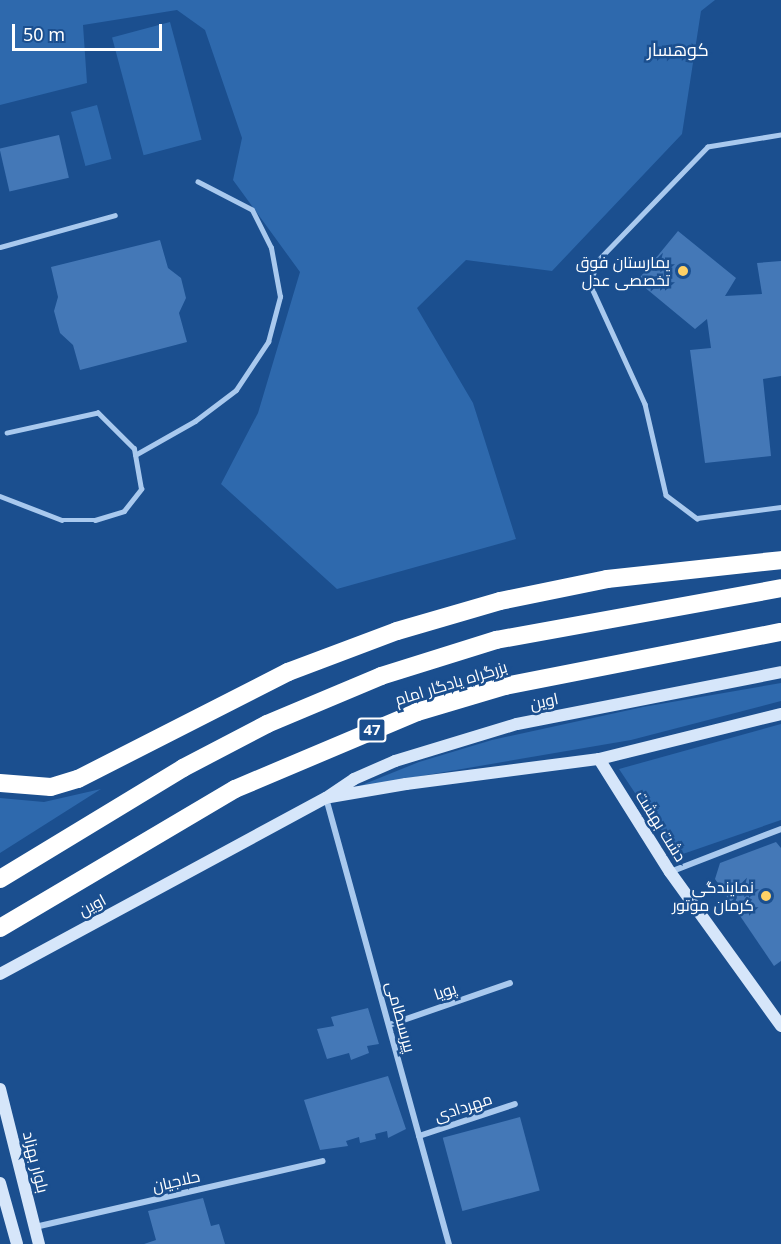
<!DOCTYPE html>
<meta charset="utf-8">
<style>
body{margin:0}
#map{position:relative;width:781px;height:1244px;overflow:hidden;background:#1b4f8f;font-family:"Noto Sans",Cairo,sans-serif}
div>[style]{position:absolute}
.green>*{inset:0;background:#2e69ad;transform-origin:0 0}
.building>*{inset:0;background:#4478b7;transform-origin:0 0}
.lane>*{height:4.5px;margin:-2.25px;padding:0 2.25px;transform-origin:2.25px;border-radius:2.25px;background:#a9c9ee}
.street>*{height:6px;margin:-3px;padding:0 3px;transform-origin:3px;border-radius:3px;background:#a9c9ee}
.secondary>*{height:12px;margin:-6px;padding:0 6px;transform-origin:6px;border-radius:6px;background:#d6e6fa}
.highway>*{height:18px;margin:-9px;padding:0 9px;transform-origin:9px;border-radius:9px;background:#fff}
.dots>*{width:16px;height:16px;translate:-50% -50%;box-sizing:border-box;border:3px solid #1b4f8f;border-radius:50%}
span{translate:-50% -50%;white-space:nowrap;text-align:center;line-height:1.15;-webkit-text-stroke:5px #1b4f8f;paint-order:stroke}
.shield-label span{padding:2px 4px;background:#1b4f8f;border:2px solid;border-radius:4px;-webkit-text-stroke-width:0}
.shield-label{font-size:15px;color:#fff;font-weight:700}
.poi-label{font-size:16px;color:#fff}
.right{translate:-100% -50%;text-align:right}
.street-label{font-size:16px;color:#fff}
.neighbourhood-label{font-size:18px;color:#fff}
.scale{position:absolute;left:12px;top:24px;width:150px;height:27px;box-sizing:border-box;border:3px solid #fff;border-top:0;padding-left:8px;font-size:18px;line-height:21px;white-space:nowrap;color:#fff;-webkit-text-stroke:4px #1b4f8f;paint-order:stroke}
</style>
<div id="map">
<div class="green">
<i style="clip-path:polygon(0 0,715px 0,701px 11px,682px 134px,552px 271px,466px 260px,417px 308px,473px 403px,516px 539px,337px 589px,221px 484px,258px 413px,300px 272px,233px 180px,242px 138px,205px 30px,177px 10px,83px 25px,87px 83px,0 105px)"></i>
<i style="left:170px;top:22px;width:122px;height:60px;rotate:75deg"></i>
<i style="left:97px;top:105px;width:56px;height:27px;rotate:75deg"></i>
<i style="clip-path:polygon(781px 683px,781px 701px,631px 740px,357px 787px,419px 762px,492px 740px,643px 707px)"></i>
<i style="clip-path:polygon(781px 724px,781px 820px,677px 856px,619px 769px)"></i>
<i style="clip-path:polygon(101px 789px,0 853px,0 798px,44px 802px)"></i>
</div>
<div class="building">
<i style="left:59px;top:135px;width:44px;height:61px;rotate:77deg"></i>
<i style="clip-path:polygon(678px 231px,736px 278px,725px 296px,762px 294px,757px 263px,781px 261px,781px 376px,763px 379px,771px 456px,705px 463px,690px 350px,711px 348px,707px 319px,695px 329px,637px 281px)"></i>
<i style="clip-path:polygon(160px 240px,168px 268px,181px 278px,186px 298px,179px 313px,187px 342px,80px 370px,73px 345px,60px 333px,54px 311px,58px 297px,51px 267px)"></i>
<i style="clip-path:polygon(776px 842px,781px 848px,781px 961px,774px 966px,715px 879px,720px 863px)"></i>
<i style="clip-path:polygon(368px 1008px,379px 1044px,367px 1046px,369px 1053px,351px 1060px,349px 1053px,327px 1059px,317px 1029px,334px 1026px,331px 1017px)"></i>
<i style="clip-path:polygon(388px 1076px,406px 1129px,388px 1138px,387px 1131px,375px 1134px,376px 1139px,360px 1143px,359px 1137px,346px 1141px,348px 1146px,320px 1150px,304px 1100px)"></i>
<i style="left:520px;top:1117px;width:76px;height:80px;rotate:75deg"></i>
<i style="clip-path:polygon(203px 1198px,211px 1226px,219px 1224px,225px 1244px,144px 1244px,156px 1240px,148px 1211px)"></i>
</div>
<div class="lane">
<i style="left:781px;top:135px;width:74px;rotate:170.7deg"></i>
<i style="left:708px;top:147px;width:161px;rotate:134deg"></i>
<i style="left:596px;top:263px;width:24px;rotate:102deg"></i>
<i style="left:591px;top:286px;width:130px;rotate:65.4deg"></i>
<i style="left:645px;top:404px;width:93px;rotate:77deg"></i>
<i style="left:666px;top:495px;width:39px;rotate:37deg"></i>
<i style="left:697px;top:518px;width:85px;rotate:-7.5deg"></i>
<i style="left:0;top:247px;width:119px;rotate:-15.5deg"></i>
<i style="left:135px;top:455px;width:69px;rotate:-29.5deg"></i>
<i style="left:195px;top:421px;width:51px;rotate:-37.1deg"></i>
<i style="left:236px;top:390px;width:58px;rotate:-56.3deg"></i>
<i style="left:268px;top:342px;width:47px;rotate:-75.1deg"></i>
<i style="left:280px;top:297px;width:50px;rotate:-100.4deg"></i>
<i style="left:271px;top:248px;width:42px;rotate:-116.6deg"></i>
<i style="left:252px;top:210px;width:61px;rotate:-152.6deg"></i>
<i style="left:0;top:496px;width:66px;rotate:21.2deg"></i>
<i style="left:62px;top:520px;width:33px"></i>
<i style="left:95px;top:520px;width:30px;rotate:-17deg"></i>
<i style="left:124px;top:511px;width:28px;rotate:-52deg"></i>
<i style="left:141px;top:489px;width:41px;rotate:-99.9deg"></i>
<i style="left:134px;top:449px;width:51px;rotate:-135deg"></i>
<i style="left:98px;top:413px;width:93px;rotate:167.6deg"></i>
</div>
<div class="street">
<i style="left:326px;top:798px;width:463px;rotate:74.6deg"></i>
<i style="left:670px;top:872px;width:119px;rotate:-21.2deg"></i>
<i style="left:389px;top:1025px;width:128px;rotate:-19.1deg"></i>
<i style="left:419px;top:1136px;width:101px;rotate:-18.4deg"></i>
<i style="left:35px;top:1227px;width:295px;rotate:-12.9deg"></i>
</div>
<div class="secondary">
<i style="left:599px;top:759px;width:133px;rotate:57.9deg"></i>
<i style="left:670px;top:872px;width:190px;rotate:54.2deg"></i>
<i style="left:330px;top:797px;width:77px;rotate:-9.7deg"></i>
<i style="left:406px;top:784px;width:195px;rotate:-7.4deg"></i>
<i style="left:599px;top:759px;width:187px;rotate:-13.9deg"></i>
<i style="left:0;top:974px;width:370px;rotate:-28.4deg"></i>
<i style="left:326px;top:798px;width:34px;rotate:-34deg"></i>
<i style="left:354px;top:779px;width:45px;rotate:-23.7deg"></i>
<i style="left:395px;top:761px;width:127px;rotate:-16.9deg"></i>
<i style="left:517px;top:724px;width:269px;rotate:-11.1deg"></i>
<i style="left:0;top:1089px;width:160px;rotate:75.9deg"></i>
<i style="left:0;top:1183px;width:63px;rotate:74.4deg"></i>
</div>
<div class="highway">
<i style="left:0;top:783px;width:51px;rotate:4.5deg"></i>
<i style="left:51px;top:787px;width:28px;rotate:-17deg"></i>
<i style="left:78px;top:779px;width:236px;rotate:-27deg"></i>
<i style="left:288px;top:672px;width:116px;rotate:-20.6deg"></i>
<i style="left:397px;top:631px;width:107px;rotate:-16.2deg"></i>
<i style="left:500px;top:601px;width:109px;rotate:-11.6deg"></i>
<i style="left:607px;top:579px;width:175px;rotate:-6.2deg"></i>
<i style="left:0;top:879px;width:214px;rotate:-31.2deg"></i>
<i style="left:183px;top:768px;width:95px;rotate:-27.6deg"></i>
<i style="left:267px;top:724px;width:124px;rotate:-22.8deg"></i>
<i style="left:381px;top:676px;width:121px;rotate:-17.4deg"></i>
<i style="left:496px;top:640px;width:290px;rotate:-10.3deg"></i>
<i style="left:0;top:928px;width:273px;rotate:-30.6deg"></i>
<i style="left:235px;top:789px;width:198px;rotate:-22.9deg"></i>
<i style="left:417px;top:712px;width:92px;rotate:-16.5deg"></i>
<i style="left:505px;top:686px;width:281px;rotate:-11.1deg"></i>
</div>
<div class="dots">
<i style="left:683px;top:271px;background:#ffd166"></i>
<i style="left:766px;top:896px;background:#ffd166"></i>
</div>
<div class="shield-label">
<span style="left:372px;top:730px">47</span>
</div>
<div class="poi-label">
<span class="right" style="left:670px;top:271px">یمارستان فوق<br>تخصصی عدل</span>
<span class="right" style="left:754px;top:896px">نمایندگی<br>کرمان موتور</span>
</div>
<div class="street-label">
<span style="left:451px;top:683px;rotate:-17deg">بزرگراه یادگار امام</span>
<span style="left:544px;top:701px;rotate:-12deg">اوین</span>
<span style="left:661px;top:826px;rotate:58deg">دشت بهشت</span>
<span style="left:92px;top:905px;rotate:-28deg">اوین</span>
<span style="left:445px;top:991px;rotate:-19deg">پویا</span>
<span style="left:401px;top:1017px;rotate:75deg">پیربسطامی</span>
<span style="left:463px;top:1107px;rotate:-18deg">مهردادی</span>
<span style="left:36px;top:1162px;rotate:76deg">بلوار بهزاد</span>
<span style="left:176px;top:1181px;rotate:-13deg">حلاجیان</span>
</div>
<div class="neighbourhood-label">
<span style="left:678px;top:49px">کوهسار</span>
</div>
<div class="scale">50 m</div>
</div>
